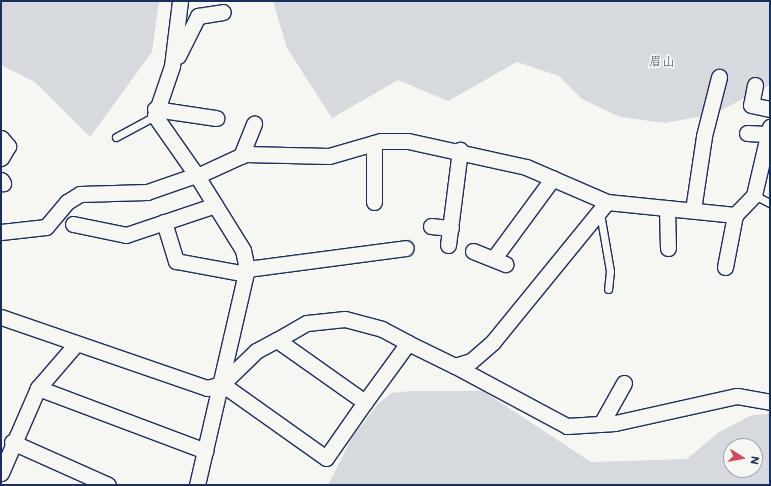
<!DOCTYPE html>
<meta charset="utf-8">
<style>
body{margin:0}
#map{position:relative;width:771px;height:486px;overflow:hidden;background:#f6f6f2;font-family:"Balsamiq Sans","Klee One",sans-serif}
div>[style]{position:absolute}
.green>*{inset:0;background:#d6d9dd}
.roads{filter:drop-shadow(1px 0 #1b2f5e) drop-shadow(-1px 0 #1b2f5e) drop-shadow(0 1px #1b2f5e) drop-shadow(0 -1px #1b2f5e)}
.lane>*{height:7px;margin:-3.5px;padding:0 3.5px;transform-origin:3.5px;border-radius:3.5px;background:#f6f6f2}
.street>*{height:15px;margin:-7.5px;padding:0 7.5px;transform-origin:7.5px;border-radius:7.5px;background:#f6f6f2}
span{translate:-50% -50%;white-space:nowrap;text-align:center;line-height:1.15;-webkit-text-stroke:3.5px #f6f6f2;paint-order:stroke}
.park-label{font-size:13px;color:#405177}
.frame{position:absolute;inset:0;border:2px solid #1b2f5e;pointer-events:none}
.north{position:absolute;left:723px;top:438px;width:40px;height:40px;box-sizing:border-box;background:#f6f6f2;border:1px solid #9ea6b7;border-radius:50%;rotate:101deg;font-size:11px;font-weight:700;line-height:16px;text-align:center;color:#1b2f5e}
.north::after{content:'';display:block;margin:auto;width:14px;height:18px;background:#d1495b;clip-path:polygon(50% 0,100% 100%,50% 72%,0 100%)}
</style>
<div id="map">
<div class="green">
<i style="clip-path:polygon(1px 1px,159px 1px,152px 52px,90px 137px,35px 82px,1px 65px)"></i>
<i style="clip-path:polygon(273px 1px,770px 1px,770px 85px,714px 114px,665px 123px,620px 117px,582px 99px,559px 76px,517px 62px,448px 101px,398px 80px,332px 118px,287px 48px)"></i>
<i style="clip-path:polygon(evenodd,412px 391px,483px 391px,591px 462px,687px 459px,719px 432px,752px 415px,770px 414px,770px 485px,328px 485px,352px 438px,378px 404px,391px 393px,412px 391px,731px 446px,755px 446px,755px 470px,731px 470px,731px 446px)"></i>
</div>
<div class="roads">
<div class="lane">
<i style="left:116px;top:137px;width:44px;rotate:-28.3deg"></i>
<i style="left:754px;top:195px;width:18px;rotate:27deg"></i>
<i style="left:600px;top:213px;width:59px;rotate:80.2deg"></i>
<i style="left:610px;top:271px;width:18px;rotate:96deg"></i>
</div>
<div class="street">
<i style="left:180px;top:1px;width:65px;rotate:97deg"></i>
<i style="left:172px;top:66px;width:53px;rotate:108.8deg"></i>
<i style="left:155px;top:116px;width:73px;rotate:55deg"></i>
<i style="left:178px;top:56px;width:45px;rotate:-63.4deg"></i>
<i style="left:198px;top:16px;width:25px;rotate:-9deg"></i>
<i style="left:755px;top:85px;width:20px;rotate:101deg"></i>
<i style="left:751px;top:105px;width:19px;rotate:12deg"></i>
<i style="left:155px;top:109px;width:62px;rotate:8.4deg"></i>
<i style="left:747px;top:133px;width:20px;rotate:3deg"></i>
<i style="left:1px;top:138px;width:11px;rotate:49deg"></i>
<i style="left:8px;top:146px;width:14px;rotate:120deg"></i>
<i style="left:241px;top:156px;width:35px;rotate:-68deg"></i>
<i style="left:1px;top:180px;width:4px;rotate:56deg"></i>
<i style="left:374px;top:202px;width:59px;rotate:-90deg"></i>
<i style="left:607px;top:202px;width:129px;rotate:5.8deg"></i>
<i style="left:735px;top:215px;width:28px;rotate:-46deg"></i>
<i style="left:754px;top:195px;width:70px;rotate:-76.8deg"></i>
<i style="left:667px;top:208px;width:40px;rotate:88.6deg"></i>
<i style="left:693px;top:210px;width:75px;rotate:-81.5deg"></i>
<i style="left:704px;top:136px;width:61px;rotate:-75.7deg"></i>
<i style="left:164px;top:222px;width:41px;rotate:72.9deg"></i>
<i style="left:176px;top:261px;width:71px;rotate:10.5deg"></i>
<i style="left:73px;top:224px;width:54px;rotate:11.7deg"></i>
<i style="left:126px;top:235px;width:94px;rotate:-18.6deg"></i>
<i style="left:431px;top:226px;width:20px;rotate:6deg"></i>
<i style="left:1px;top:232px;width:45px;rotate:-6.3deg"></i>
<i style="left:46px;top:227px;width:33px;rotate:-50deg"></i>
<i style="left:67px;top:202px;width:15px;rotate:-32deg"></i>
<i style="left:80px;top:194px;width:67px;rotate:-1.7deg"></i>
<i style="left:147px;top:192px;width:52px;rotate:-19.1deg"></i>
<i style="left:448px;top:245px;width:96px;rotate:-82.8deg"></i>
<i style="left:473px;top:251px;width:35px;rotate:22deg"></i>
<i style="left:494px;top:258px;width:99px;rotate:-53.6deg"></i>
<i style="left:725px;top:267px;width:53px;rotate:-79.1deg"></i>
<i style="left:247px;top:269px;width:160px;rotate:-7.5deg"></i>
<i style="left:1px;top:317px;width:218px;rotate:19deg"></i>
<i style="left:207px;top:388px;width:16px;rotate:-15deg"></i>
<i style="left:222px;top:384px;width:47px;rotate:-44.1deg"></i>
<i style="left:256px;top:351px;width:24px;rotate:-28deg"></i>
<i style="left:277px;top:340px;width:108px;rotate:35.2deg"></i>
<i style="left:365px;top:402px;width:68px;rotate:124.9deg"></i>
<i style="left:326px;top:458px;width:128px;rotate:-144.6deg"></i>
<i style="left:277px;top:340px;width:34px;rotate:-30deg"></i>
<i style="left:307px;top:323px;width:38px;rotate:-6deg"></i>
<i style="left:345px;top:319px;width:38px;rotate:15deg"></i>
<i style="left:382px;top:329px;width:30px;rotate:28deg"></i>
<i style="left:408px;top:343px;width:73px;rotate:126.1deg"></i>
<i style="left:455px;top:366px;width:127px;rotate:28.2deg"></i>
<i style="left:567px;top:426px;width:48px;rotate:-3.6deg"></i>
<i style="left:615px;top:423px;width:125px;rotate:-12.5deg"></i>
<i style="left:737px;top:396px;width:34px;rotate:10deg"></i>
<i style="left:38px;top:388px;width:179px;rotate:20.6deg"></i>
<i style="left:601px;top:424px;width:47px;rotate:-60.7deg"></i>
<i style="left:12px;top:442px;width:105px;rotate:24.1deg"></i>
<i style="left:1px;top:473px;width:93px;rotate:-66.5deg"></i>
<i style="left:38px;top:388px;width:57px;rotate:-49.3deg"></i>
<i style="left:197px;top:485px;width:222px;rotate:-77deg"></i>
<i style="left:247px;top:269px;width:19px;rotate:-102deg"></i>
<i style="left:243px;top:250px;width:87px;rotate:-121.9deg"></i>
<i style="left:197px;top:176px;width:53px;rotate:-24.6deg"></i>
<i style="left:245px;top:154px;width:84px;rotate:1.4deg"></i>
<i style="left:329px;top:156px;width:54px;rotate:-16.1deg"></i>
<i style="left:381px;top:141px;width:27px"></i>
<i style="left:408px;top:141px;width:121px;rotate:12.4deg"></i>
<i style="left:526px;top:167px;width:88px;rotate:23.4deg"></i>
<i style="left:607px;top:202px;width:181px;rotate:129.2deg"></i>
<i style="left:493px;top:342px;width:29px;rotate:139deg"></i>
<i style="left:471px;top:361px;width:17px;rotate:163deg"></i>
<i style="left:455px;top:366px;width:52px;rotate:-153.9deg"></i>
</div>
</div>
<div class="park-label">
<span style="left:662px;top:62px">眉山</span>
</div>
<div class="frame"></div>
<div class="north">N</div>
</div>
